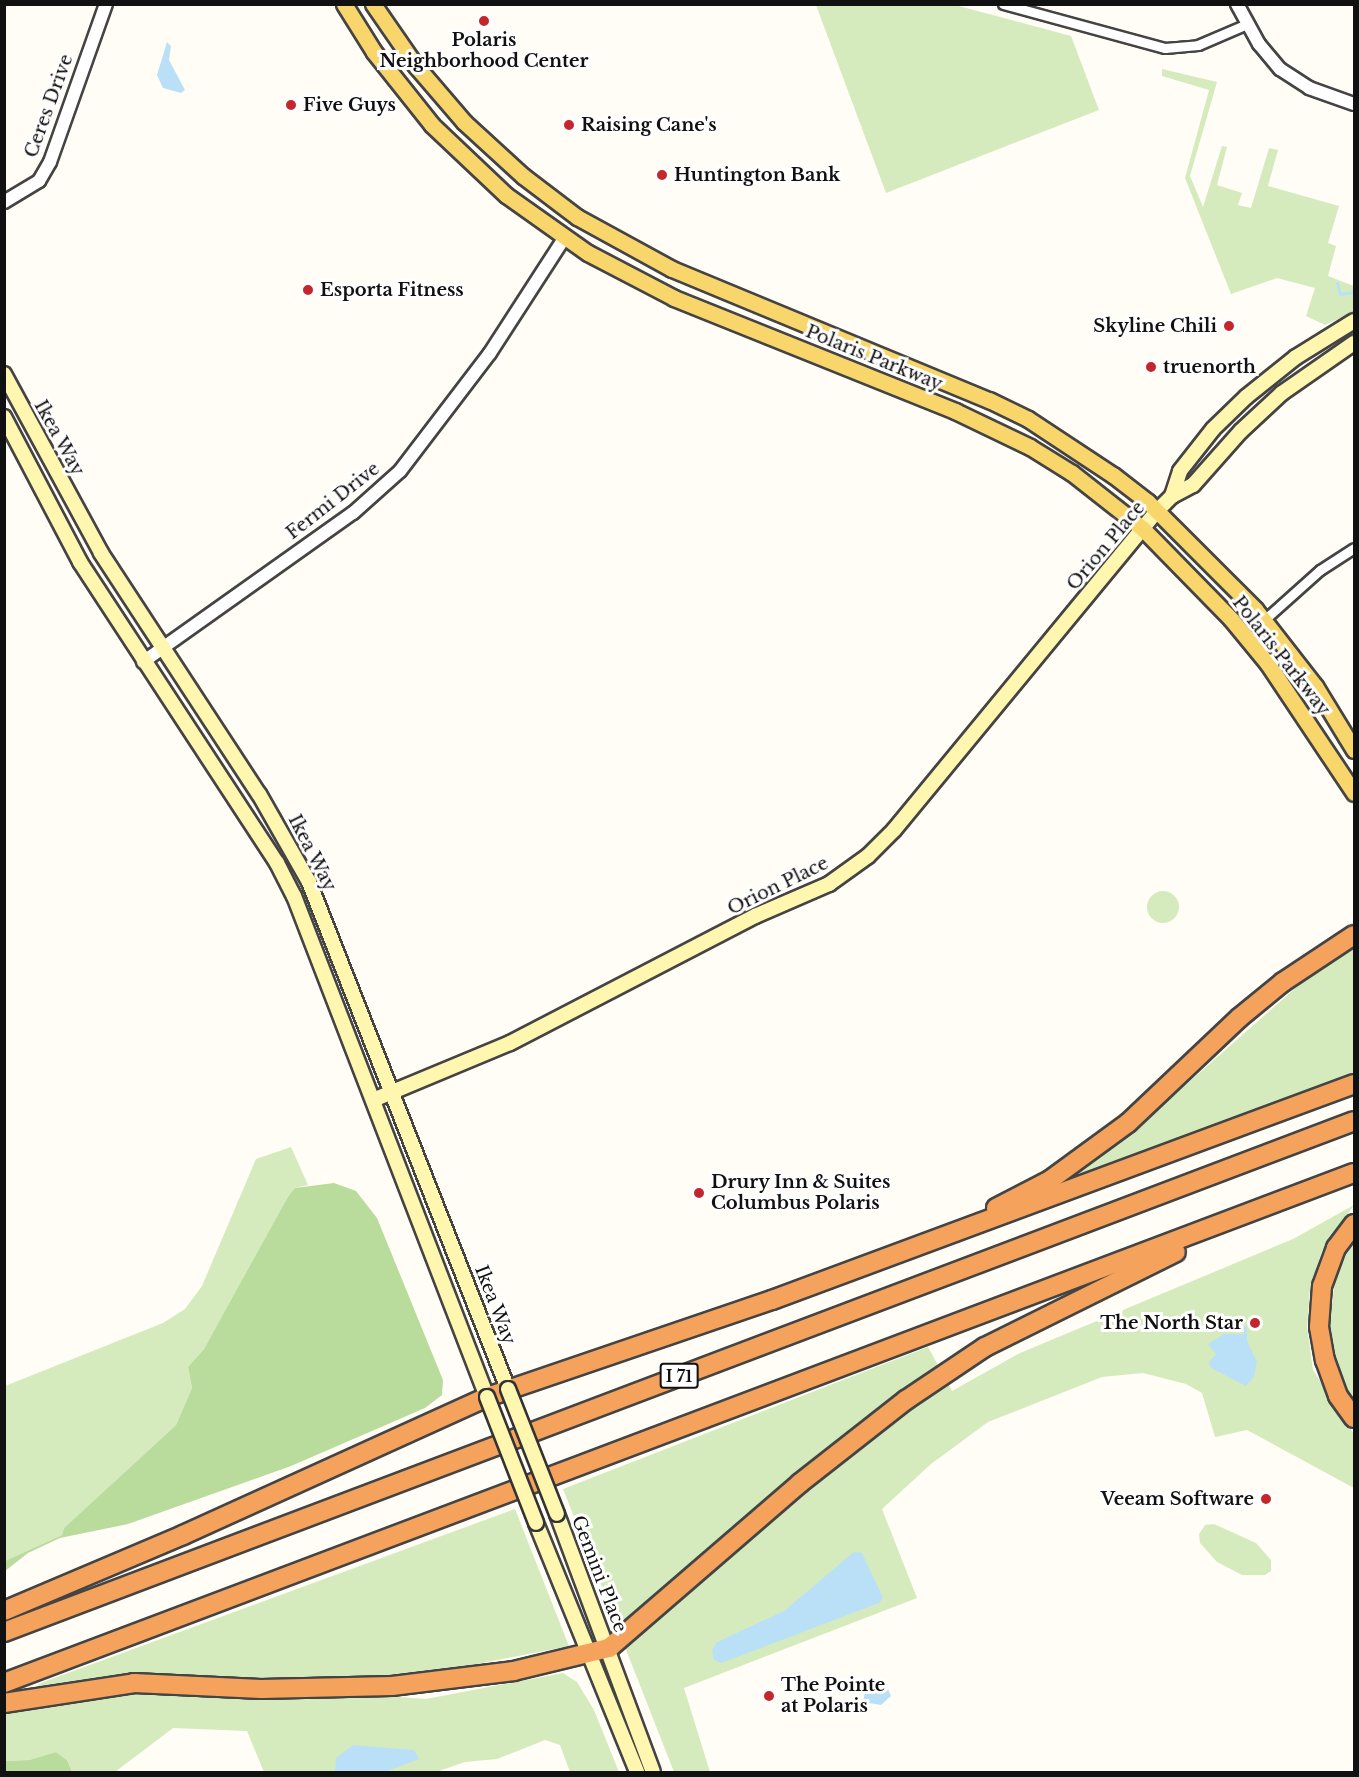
<!DOCTYPE html>
<style>
body{margin:0}
#map{position:relative;width:1359px;height:1777px;overflow:hidden;background:#fffdf5;font-family:"Libre Baskerville",serif}
div>[style]{position:absolute}
.green>*{inset:0;background:#d5ebbd}
.round{border-radius:50%}
.forest>*{inset:0;background:#b9dc9c}
.water>*{inset:0;background:#b9e0f7}
.stream>*{height:3px;margin:-1.5px;padding:0 1.5px;transform-origin:1.5px;border-radius:1.5px;background:#b9e0f7}
.roads{filter:drop-shadow(2px 0 #444) drop-shadow(-2px 0 #444) drop-shadow(0 2px #444) drop-shadow(0 -2px #444)}
.minor>*{height:9px;margin:-4.5px;padding:0 4.5px;transform-origin:4.5px;border-radius:4.5px;background:#fff}
.tertiary>*{height:12px;margin:-6px;padding:0 6px;transform-origin:6px;border-radius:6px;background:#fff}
.secondary>*{height:14px;margin:-7px;padding:0 7px;transform-origin:7px;border-radius:7px;background:#fff6b0}
.primary>*{height:15px;margin:-7.5px;padding:0 7.5px;transform-origin:7.5px;border-radius:7.5px;background:#f9d66b}
.motorway>*{height:18px;margin:-9px;padding:0 9px;transform-origin:9px;border-radius:9px;background:#f5a25d}
.bridges{filter:drop-shadow(2px 0 #333) drop-shadow(-2px 0 #333) drop-shadow(0 2px #333) drop-shadow(0 -2px #333)}
.secondary-bridge>*{height:14px;margin:-7px;padding:0 7px;transform-origin:7px;border-radius:7px;background:#fff6b0}
.dots>*{width:16px;height:16px;translate:-50% -50%;box-sizing:border-box;border:3px solid #fff;border-radius:50%}
span{translate:-50% -50%;white-space:nowrap;text-align:center;line-height:1.15;-webkit-text-stroke:6px #fff;paint-order:stroke}
.shield-label span{padding:2px 4px;background:#fff;border:2px solid;border-radius:4px;-webkit-text-stroke-width:0}
.shield-label{font-size:16px;color:#111;font-weight:700}
.poi-label{font-size:18px;color:#111;font-weight:700}
.left{translate:0 -50%;text-align:left}
.right{translate:-100% -50%;text-align:right}
.street-label{font-size:18px;color:#111}
.frame{position:absolute;inset:0;border:6px solid #111;pointer-events:none}
</style>
<div id="map">
<div class="green">
<i style="clip-path:polygon(816px 5px,955px 5px,1071px 36px,1099px 110px,886px 193px)"></i>
<i style="clip-path:polygon(1162px 69px,1217px 82px,1190px 176px,1203px 207px,1222px 146px,1227px 147px,1217px 185px,1242px 193px,1238px 205px,1251px 208px,1269px 148px,1278px 150px,1268px 186px,1339px 206px,1328px 243px,1336px 246px,1328px 276px,1354px 286px,1354px 312px,1325px 325px,1306px 316px,1315px 288px,1277px 278px,1231px 294px,1185px 178px,1209px 90px,1162px 76px)"></i>
<i class="round" style="left:1147px;top:891px;width:32px;height:32px"></i>
<i style="clip-path:polygon(1354px 948px,1354px 1075px,1059px 1185px,1164px 1104px,1308px 977px)"></i>
<i style="clip-path:polygon(291px 1147px,308px 1185px,295px 1188px,204px 1349px,188px 1367px,192px 1388px,176px 1425px,64px 1528px,62px 1535px,5px 1561px,5px 1386px,163px 1323px,185px 1309px,202px 1286px,256px 1159px)"></i>
<i style="clip-path:polygon(1354px 1205px,1322px 1251px,1310px 1288px,1307px 1327px,1313px 1370px,1354px 1434px,1354px 1488px,1247px 1430px,1215px 1437px,1202px 1393px,1186px 1384px,1143px 1373px,1102px 1377px,988px 1422px,931px 1464px,882px 1509px,917px 1598px,684px 1688px,710px 1772px,674px 1772px,563px 1489px,928px 1347px,952px 1391px,1020px 1353px,1293px 1239px)"></i>
<i style="clip-path:polygon(1354px 1242px,1354px 1403px,1335px 1368px,1328px 1337px,1336px 1272px)"></i>
<i style="clip-path:polygon(515px 1509px,569px 1646px,415px 1676px,323px 1683px,136px 1678px,40px 1689px,38px 1684px)"></i>
<i style="clip-path:polygon(1214px 1524px,1256px 1543px,1271px 1560px,1271px 1571px,1265px 1575px,1242px 1575px,1217px 1562px,1200px 1543px,1199px 1534px,1205px 1525px)"></i>
<i style="clip-path:polygon(563px 1673px,577px 1682px,594px 1710px,619px 1772px,570px 1772px,560px 1745px,545px 1740px,497px 1759px,465px 1762px,436px 1772px,264px 1772px,247px 1731px,173px 1728px,115px 1772px,72px 1772px,67px 1760px,56px 1752px,29px 1760px,5px 1761px,4px 1711px,123px 1692px,184px 1692px,287px 1700px,386px 1696px,426px 1699px)"></i>
</div>
<div class="forest">
<i style="clip-path:polygon(334px 1183px,356px 1191px,377px 1218px,443px 1380px,442px 1395px,425px 1408px,291px 1466px,128px 1524px,60px 1538px,28px 1553px,5px 1571px,5px 1561px,62px 1535px,64px 1528px,176px 1425px,192px 1388px,188px 1367px,204px 1349px,288px 1197px,295px 1188px)"></i>
<i style="clip-path:polygon(56px 1752px,67px 1760px,72px 1772px,5px 1772px,5px 1761px,29px 1760px)"></i>
</div>
<div class="water">
<i style="clip-path:polygon(167px 42px,171px 46px,169px 60px,185px 90px,181px 93px,163px 88px,157px 75px)"></i>
<i style="clip-path:polygon(1243px 1326px,1247px 1327px,1247px 1341px,1257px 1362px,1254px 1377px,1246px 1386px,1211px 1368px,1209px 1362px,1216px 1354px,1208px 1344px,1224px 1334px,1244px 1334px)"></i>
<i style="clip-path:polygon(854px 1552px,862px 1553px,883px 1598px,879px 1603px,721px 1663px,714px 1660px,712px 1650px,717px 1642px,784px 1611px)"></i>
<i style="clip-path:polygon(884px 1680px,891px 1696px,881px 1705px,863px 1702px,866px 1687px)"></i>
<i style="clip-path:polygon(353px 1745px,414px 1750px,419px 1759px,385px 1772px,335px 1772px,336px 1758px)"></i>
</div>
<div class="stream">
<i style="left:1337px;top:283px;width:11px;rotate:75deg"></i>
<i style="left:1340px;top:294px;width:14px;rotate:-8deg"></i>
</div>
<div class="roads">
<div class="minor">
<i style="left:1003px;top:4px;width:168px;rotate:15.2deg"></i>
<i style="left:1165px;top:48px;width:33px;rotate:-5deg"></i>
<i style="left:1198px;top:45px;width:53px;rotate:-23.2deg"></i>
<i style="left:1264px;top:620px;width:75px;rotate:-41.8deg"></i>
<i style="left:1320px;top:570px;width:40px;rotate:-32.9deg"></i>
</div>
<div class="tertiary">
<i style="left:1237px;top:4px;width:46px;rotate:61.2deg"></i>
<i style="left:1259px;top:44px;width:33px;rotate:50deg"></i>
<i style="left:1280px;top:69px;width:35px;rotate:33deg"></i>
<i style="left:1309px;top:88px;width:48px;rotate:19.6deg"></i>
<i style="left:4px;top:202px;width:41px;rotate:-31deg"></i>
<i style="left:39px;top:181px;width:22px;rotate:-60deg"></i>
<i style="left:50px;top:162px;width:168px;rotate:-70.5deg"></i>
<i style="left:143px;top:662px;width:257px;rotate:-35.4deg"></i>
<i style="left:353px;top:513px;width:63px;rotate:-41.8deg"></i>
<i style="left:400px;top:471px;width:148px;rotate:-52.7deg"></i>
<i style="left:490px;top:353px;width:138px;rotate:-57.1deg"></i>
</div>
<div class="secondary">
<i style="left:4px;top:374px;width:204px;rotate:61.5deg"></i>
<i style="left:101px;top:553px;width:288px;rotate:56.8deg"></i>
<i style="left:259px;top:794px;width:101px;rotate:60.4deg"></i>
<i style="left:309px;top:882px;width:545px;rotate:68.57deg"></i>
<i style="left:4px;top:417px;width:164px;rotate:62.3deg"></i>
<i style="left:80px;top:562px;width:360px;rotate:56.8deg"></i>
<i style="left:277px;top:863px;width:37px;rotate:63deg"></i>
<i style="left:294px;top:896px;width:537px;rotate:68.93deg"></i>
<i style="left:1172px;top:496px;width:26px;rotate:-72deg"></i>
<i style="left:1180px;top:471px;width:53px;rotate:-51.8deg"></i>
<i style="left:1213px;top:429px;width:46px;rotate:-44.1deg"></i>
<i style="left:1246px;top:397px;width:64px;rotate:-38.7deg"></i>
<i style="left:1296px;top:357px;width:68px;rotate:-31.8deg"></i>
<i style="left:373px;top:1100px;width:148px;rotate:-22.6deg"></i>
<i style="left:510px;top:1043px;width:276px;rotate:-27.4deg"></i>
<i style="left:755px;top:916px;width:81px;rotate:-23.4deg"></i>
<i style="left:829px;top:884px;width:48px;rotate:-35.7deg"></i>
<i style="left:868px;top:856px;width:37px;rotate:-45deg"></i>
<i style="left:894px;top:830px;width:413px;rotate:-50.5deg"></i>
<i style="left:1157px;top:511px;width:21px;rotate:-45deg"></i>
<i style="left:1172px;top:496px;width:24px;rotate:-28deg"></i>
<i style="left:1193px;top:485px;width:72px;rotate:-48.4deg"></i>
<i style="left:1241px;top:431px;width:56px;rotate:-42.8deg"></i>
<i style="left:1282px;top:393px;width:88px;rotate:-34.8deg"></i>
<i style="left:557px;top:1514px;width:275px;rotate:69.6deg"></i>
<i style="left:536px;top:1523px;width:269px;rotate:67.9deg"></i>
</div>
<div class="primary">
<i style="left:344px;top:4px;width:57px;rotate:58deg"></i>
<i style="left:374px;top:52px;width:93px;rotate:51.5deg"></i>
<i style="left:432px;top:125px;width:102px;rotate:43.4deg"></i>
<i style="left:506px;top:195px;width:100px;rotate:35.3deg"></i>
<i style="left:588px;top:253px;width:97px;rotate:27.6deg"></i>
<i style="left:674px;top:298px;width:303px;rotate:21.9deg"></i>
<i style="left:955px;top:411px;width:83px;rotate:25.6deg"></i>
<i style="left:1030px;top:447px;width:49px;rotate:31.8deg"></i>
<i style="left:1072px;top:473px;width:89px;rotate:38.2deg"></i>
<i style="left:1142px;top:528px;width:127px;rotate:45.6deg"></i>
<i style="left:1231px;top:619px;width:58px;rotate:50.6deg"></i>
<i style="left:1268px;top:664px;width:155px;rotate:56.3deg"></i>
<i style="left:373px;top:4px;width:75px;rotate:55.3deg"></i>
<i style="left:416px;top:66px;width:74px;rotate:49.4deg"></i>
<i style="left:464px;top:122px;width:80px;rotate:42.5deg"></i>
<i style="left:523px;top:176px;width:68px;rotate:37.2deg"></i>
<i style="left:577px;top:217px;width:108px;rotate:28.7deg"></i>
<i style="left:672px;top:269px;width:343px;rotate:22.5deg"></i>
<i style="left:989px;top:400px;width:43px;rotate:26deg"></i>
<i style="left:1028px;top:419px;width:102px;rotate:33.4deg"></i>
<i style="left:1113px;top:475px;width:44px;rotate:37.6deg"></i>
<i style="left:1148px;top:502px;width:151px;rotate:45deg"></i>
<i style="left:1255px;top:609px;width:98px;rotate:52.1deg"></i>
<i style="left:1315px;top:686px;width:75px;rotate:58.6deg"></i>
</div>
<div class="motorway">
<i style="left:996px;top:1208px;width:61px;rotate:-27.4deg"></i>
<i style="left:1050px;top:1180px;width:97px;rotate:-36.2deg"></i>
<i style="left:1128px;top:1123px;width:153px;rotate:-43.4deg"></i>
<i style="left:1239px;top:1018px;width:57px;rotate:-39.3deg"></i>
<i style="left:1283px;top:982px;width:85px;rotate:-33.5deg"></i>
<i style="left:1354px;top:1224px;width:30px;rotate:127deg"></i>
<i style="left:1336px;top:1248px;width:40px;rotate:110.2deg"></i>
<i style="left:1322px;top:1286px;width:41px;rotate:94.2deg"></i>
<i style="left:1319px;top:1327px;width:34px;rotate:80deg"></i>
<i style="left:1325px;top:1360px;width:38px;rotate:70deg"></i>
<i style="left:1338px;top:1396px;width:27px;rotate:54deg"></i>
<i style="left:4px;top:1611px;width:194px;rotate:-23deg"></i>
<i style="left:183px;top:1535px;width:334px;rotate:-24.4deg"></i>
<i style="left:487px;top:1397px;width:301px;rotate:-18.8deg"></i>
<i style="left:772px;top:1300px;width:621px;rotate:-20.36deg"></i>
<i style="left:4px;top:1632px;width:1443px;rotate:-20.73deg"></i>
<i style="left:4px;top:1683px;width:1443px;rotate:-20.7deg"></i>
<i style="left:4px;top:1703px;width:132px;rotate:-8.7deg"></i>
<i style="left:134px;top:1683px;width:127px;rotate:2.7deg"></i>
<i style="left:261px;top:1689px;width:131px;rotate:-1.3deg"></i>
<i style="left:392px;top:1686px;width:123px;rotate:-7deg"></i>
<i style="left:514px;top:1671px;width:98px;rotate:-13.6deg"></i>
<i style="left:609px;top:1648px;width:252px;rotate:-40.8deg"></i>
<i style="left:800px;top:1483px;width:135px;rotate:-38.1deg"></i>
<i style="left:906px;top:1400px;width:95px;rotate:-33.9deg"></i>
<i style="left:985px;top:1347px;width:213px;rotate:-26.4deg"></i>
</div>
</div>
<div class="bridges">
<div class="secondary-bridge">
<i style="left:508px;top:1389px;width:134px;rotate:68.6deg"></i>
<i style="left:487px;top:1397px;width:135px;rotate:68.7deg"></i>
</div>
</div>
<div class="dots">
<i style="left:484px;top:21px;background:#c4262e"></i>
<i style="left:291px;top:105px;background:#c4262e"></i>
<i style="left:569px;top:125px;background:#c4262e"></i>
<i style="left:662px;top:175px;background:#c4262e"></i>
<i style="left:308px;top:290px;background:#c4262e"></i>
<i style="left:1229px;top:326px;background:#c4262e"></i>
<i style="left:1151px;top:367px;background:#c4262e"></i>
<i style="left:699px;top:1193px;background:#c4262e"></i>
<i style="left:1255px;top:1323px;background:#c4262e"></i>
<i style="left:1266px;top:1499px;background:#c4262e"></i>
<i style="left:769px;top:1696px;background:#c4262e"></i>
</div>
<div class="shield-label">
<span style="left:679px;top:1376px">I 71</span>
</div>
<div class="poi-label">
<span style="left:484px;top:51px">Polaris<br>Neighborhood Center</span>
<span class="left" style="left:303px;top:105px">Five Guys</span>
<span class="left" style="left:581px;top:125px">Raising Cane's</span>
<span class="left" style="left:674px;top:175px">Huntington Bank</span>
<span class="left" style="left:320px;top:290px">Esporta Fitness</span>
<span class="right" style="left:1217px;top:326px">Skyline Chili</span>
<span class="left" style="left:1163px;top:367px">truenorth</span>
<span class="left" style="left:711px;top:1193px">Drury Inn &amp; Suites<br>Columbus Polaris</span>
<span class="right" style="left:1243px;top:1323px">The North Star</span>
<span class="right" style="left:1254px;top:1499px">Veeam Software</span>
<span class="left" style="left:781px;top:1696px">The Pointe<br>at Polaris</span>
</div>
<div class="street-label">
<span style="left:49px;top:106px;rotate:-70deg">Ceres Drive</span>
<span style="left:874px;top:358px;rotate:22deg">Polaris Parkway</span>
<span style="left:59px;top:438px;rotate:61deg">Ikea Way</span>
<span style="left:333px;top:501px;rotate:-38deg">Fermi Drive</span>
<span style="left:1106px;top:546px;rotate:-50deg">Orion Place</span>
<span style="left:1281px;top:656px;rotate:52deg">Polaris Parkway</span>
<span style="left:312px;top:853px;rotate:63deg">Ikea Way</span>
<span style="left:778px;top:886px;rotate:-26deg">Orion Place</span>
<span style="left:495px;top:1305px;rotate:69deg">Ikea Way</span>
<span style="left:599px;top:1574px;rotate:69deg">Gemini Place</span>
</div>
<div class="frame"></div>
</div>
